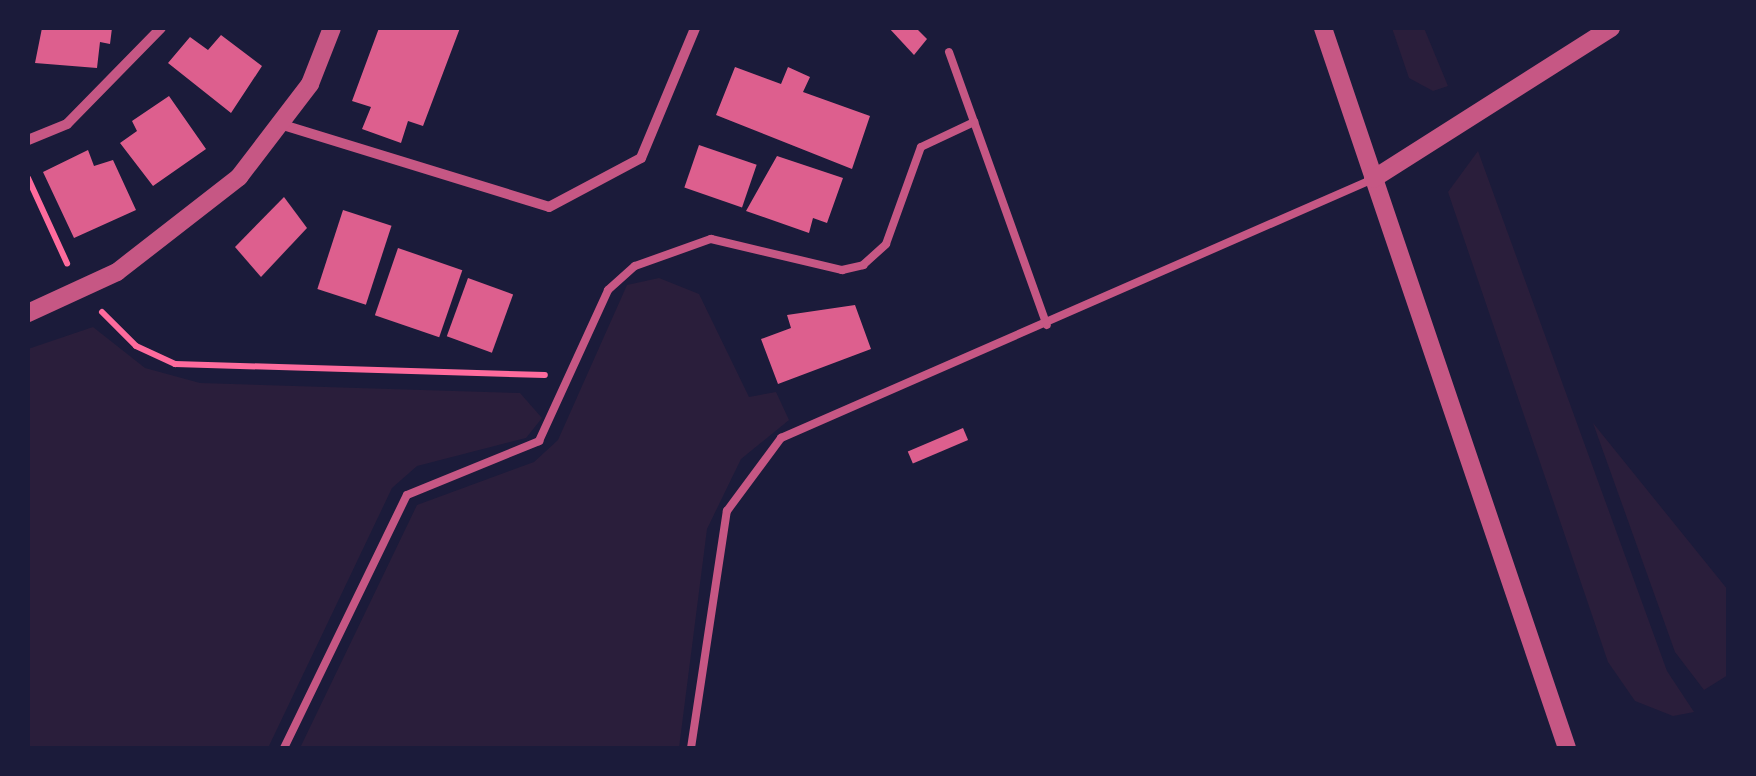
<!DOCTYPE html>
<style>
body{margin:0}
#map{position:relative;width:1756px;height:776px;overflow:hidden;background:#1b1b3a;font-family:"Sofia Sans Condensed",sans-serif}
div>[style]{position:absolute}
.green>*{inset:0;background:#2a1e3b}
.building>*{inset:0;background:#dd5f8e;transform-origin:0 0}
.path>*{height:6px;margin:-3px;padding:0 3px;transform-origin:3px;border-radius:3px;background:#ff6b9d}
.service>*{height:8px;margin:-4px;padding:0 4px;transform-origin:4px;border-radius:4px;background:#c65784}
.minor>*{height:10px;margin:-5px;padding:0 5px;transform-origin:5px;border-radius:5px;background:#c65784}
.tertiary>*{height:18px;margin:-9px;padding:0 9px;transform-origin:9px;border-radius:9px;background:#c65784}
span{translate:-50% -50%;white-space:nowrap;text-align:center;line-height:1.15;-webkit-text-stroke:10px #1b1b3a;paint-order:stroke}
.frame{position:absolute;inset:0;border:30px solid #1b1b3a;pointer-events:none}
</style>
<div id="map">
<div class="green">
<i style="clip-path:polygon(1392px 28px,1424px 28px,1448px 86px,1433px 91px,1409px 78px)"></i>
<i style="clip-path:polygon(1478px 151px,1667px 671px,1694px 712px,1673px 716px,1635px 701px,1608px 662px,1448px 192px)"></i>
<i style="clip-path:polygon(659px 278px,699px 294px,749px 397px,776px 392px,789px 420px,741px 459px,707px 529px,679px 748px,300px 748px,417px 505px,534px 462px,558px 440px,627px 285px)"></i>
<i style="clip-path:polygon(93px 327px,145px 368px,200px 383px,520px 393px,542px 418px,526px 438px,417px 466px,392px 488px,268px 748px,28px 748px,28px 349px)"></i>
<i style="clip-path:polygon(1593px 423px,1728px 590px,1728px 675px,1704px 690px,1675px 652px)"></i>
</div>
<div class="building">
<i style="clip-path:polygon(42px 28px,112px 28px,110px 44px,100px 42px,97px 68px,35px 63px)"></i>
<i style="clip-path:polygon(379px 28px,460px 28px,423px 126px,408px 121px,401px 143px,362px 129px,371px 107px,352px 101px)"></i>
<i style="clip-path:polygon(889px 28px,916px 28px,927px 39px,914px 55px)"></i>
<i style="clip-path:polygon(221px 35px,262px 66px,231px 113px,168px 63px,190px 37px,208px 50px)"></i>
<i style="clip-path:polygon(735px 67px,781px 84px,788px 67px,810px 77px,803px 92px,870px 116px,852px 169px,716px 115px)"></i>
<i style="clip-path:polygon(169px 96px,206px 149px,153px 186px,120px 143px,137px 131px,132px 121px)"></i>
<i style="left:699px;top:145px;width:61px;height:45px;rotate:19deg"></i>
<i style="clip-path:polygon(88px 150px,94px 166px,113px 160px,136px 210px,74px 238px,43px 172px)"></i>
<i style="clip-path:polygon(777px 156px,843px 178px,827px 223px,813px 218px,809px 233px,746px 211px)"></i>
<i style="clip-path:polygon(284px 197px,307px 228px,261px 277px,235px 247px)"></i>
<i style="left:343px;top:210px;width:51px;height:83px;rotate:18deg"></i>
<i style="left:398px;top:248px;width:68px;height:71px;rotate:19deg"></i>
<i style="left:468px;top:278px;width:48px;height:62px;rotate:20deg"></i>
<i style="clip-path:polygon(855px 305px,871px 349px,778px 384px,761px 339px,791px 328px,787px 315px)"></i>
<i style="left:963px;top:428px;width:13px;height:60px;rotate:67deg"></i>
</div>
<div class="path">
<i style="left:28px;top:178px;width:94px;rotate:65.4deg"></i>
<i style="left:102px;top:312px;width:48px;rotate:45deg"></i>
<i style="left:136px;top:346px;width:43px;rotate:24.8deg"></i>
<i style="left:175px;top:364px;width:370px;rotate:1.7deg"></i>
</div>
<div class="service">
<i style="left:949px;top:52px;width:290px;rotate:70.3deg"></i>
<i style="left:284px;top:748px;width:281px;rotate:-64.1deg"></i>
<i style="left:407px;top:495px;width:143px;rotate:-22.2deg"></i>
<i style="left:539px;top:441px;width:166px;rotate:-65.4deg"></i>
<i style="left:608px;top:290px;width:36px;rotate:-42deg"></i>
<i style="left:635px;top:266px;width:81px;rotate:-19.6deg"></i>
<i style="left:711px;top:239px;width:135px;rotate:13.3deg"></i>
<i style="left:842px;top:270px;width:22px;rotate:-13deg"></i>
<i style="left:863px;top:265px;width:31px;rotate:-42deg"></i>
<i style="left:886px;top:244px;width:103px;rotate:-70.2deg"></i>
<i style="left:921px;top:147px;width:59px;rotate:-25.3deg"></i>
<i style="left:691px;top:748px;width:240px;rotate:-81.4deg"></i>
<i style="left:727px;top:511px;width:91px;rotate:-53.5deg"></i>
<i style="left:781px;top:438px;width:646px;rotate:-23.63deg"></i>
</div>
<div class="minor">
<i style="left:283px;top:125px;width:278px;rotate:17.1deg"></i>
<i style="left:549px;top:207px;width:104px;rotate:-28deg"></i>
<i style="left:641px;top:158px;width:141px;rotate:-67.4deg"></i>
<i style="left:28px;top:140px;width:42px;rotate:-22.3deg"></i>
<i style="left:67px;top:124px;width:134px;rotate:-45.6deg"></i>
</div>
<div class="tertiary">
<i style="left:1323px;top:28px;width:760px;rotate:71.28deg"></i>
<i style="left:1373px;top:179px;width:282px;rotate:-32.4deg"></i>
<i style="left:28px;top:313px;width:98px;rotate:-24.7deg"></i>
<i style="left:117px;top:272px;width:155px;rotate:-37.9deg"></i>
<i style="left:239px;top:177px;width:117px;rotate:-52.6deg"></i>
<i style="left:310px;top:84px;width:60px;rotate:-68.6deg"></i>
</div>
<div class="frame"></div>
</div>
